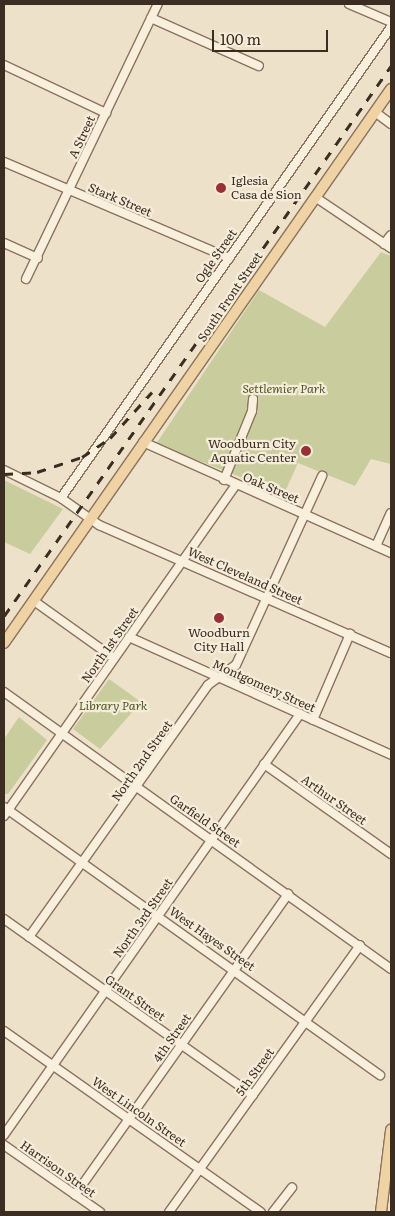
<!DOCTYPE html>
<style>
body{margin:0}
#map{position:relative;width:395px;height:1216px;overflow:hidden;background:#eee1ca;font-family:Literata,serif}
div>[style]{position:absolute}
.green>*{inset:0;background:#c9cc9d}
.roads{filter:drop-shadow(1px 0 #8a735e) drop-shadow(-1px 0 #8a735e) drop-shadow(0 1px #8a735e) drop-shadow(0 -1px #8a735e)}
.minor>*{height:8px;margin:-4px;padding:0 4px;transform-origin:4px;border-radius:4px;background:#f9efdd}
.major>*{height:10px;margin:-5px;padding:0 5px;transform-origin:5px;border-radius:5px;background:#efd3a4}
.rail>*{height:2.5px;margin-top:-1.25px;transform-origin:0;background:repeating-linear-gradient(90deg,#3b2d21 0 9px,transparent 0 18px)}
.dots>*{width:14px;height:14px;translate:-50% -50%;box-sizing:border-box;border:2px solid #f5ecd9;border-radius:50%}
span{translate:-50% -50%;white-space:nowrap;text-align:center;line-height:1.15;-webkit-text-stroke:4.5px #f5ecd9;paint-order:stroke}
.street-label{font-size:12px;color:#3b2d21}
.poi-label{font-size:12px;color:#3b2d21}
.left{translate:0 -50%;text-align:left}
.right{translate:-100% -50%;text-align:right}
.park-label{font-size:12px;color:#4e5728;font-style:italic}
.frame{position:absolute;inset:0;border:5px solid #3b2d21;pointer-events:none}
.scale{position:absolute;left:212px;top:30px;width:116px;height:22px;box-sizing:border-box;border:2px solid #3b2d21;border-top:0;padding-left:6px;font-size:15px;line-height:18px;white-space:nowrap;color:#3b2d21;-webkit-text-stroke:4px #f5ecd9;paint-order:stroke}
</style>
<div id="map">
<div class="green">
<i style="clip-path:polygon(381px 252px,391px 256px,391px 464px,371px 459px,355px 486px,298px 463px,284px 494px,156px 444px,259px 290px,325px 327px)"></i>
<i style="clip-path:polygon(4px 480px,63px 509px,30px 554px,4px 542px)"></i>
<i style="clip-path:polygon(109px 679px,141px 702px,100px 749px,73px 729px)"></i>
<i style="clip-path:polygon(19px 717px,47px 740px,8px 794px,4px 794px,4px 739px)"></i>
</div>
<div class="roads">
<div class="minor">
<i style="left:349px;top:4px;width:46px;rotate:23.2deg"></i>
<i style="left:151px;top:18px;width:118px;rotate:24deg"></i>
<i style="left:4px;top:65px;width:113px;rotate:25.2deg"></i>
<i style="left:375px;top:112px;width:20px;rotate:37deg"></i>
<i style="left:4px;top:162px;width:245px;rotate:23.1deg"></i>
<i style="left:315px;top:197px;width:92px;rotate:33.9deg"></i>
<i style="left:4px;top:243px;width:37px;rotate:24deg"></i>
<i style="left:384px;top:244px;width:11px;rotate:-52deg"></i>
<i style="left:26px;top:279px;width:305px;rotate:-64.4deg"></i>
<i style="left:143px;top:442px;width:272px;rotate:24.1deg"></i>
<i style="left:4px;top:470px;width:64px;rotate:26.2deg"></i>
<i style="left:61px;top:498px;width:47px;rotate:35.4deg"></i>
<i style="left:99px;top:525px;width:319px;rotate:23.7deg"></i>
<i style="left:224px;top:480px;width:74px;rotate:-67.9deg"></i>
<i style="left:252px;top:411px;width:12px;rotate:-85deg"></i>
<i style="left:61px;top:498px;width:575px;rotate:-54.98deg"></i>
<i style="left:376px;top:546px;width:36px;rotate:-66deg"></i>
<i style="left:34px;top:601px;width:98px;rotate:35.5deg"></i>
<i style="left:129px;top:637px;width:287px;rotate:24.2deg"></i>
<i style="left:4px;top:692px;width:476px;rotate:35.6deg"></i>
<i style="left:313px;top:720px;width:94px;rotate:-66.7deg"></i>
<i style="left:264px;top:764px;width:156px;rotate:35.3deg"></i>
<i style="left:4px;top:807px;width:462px;rotate:35.5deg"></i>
<i style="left:4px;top:816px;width:404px;rotate:-55deg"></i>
<i style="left:4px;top:919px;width:305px;rotate:35.3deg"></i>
<i style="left:29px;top:937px;width:309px;rotate:-54.6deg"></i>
<i style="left:208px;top:685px;width:34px;rotate:-36deg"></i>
<i style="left:236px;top:665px;width:208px;rotate:-65.5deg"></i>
<i style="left:4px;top:1031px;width:314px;rotate:35.2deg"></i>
<i style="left:4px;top:1135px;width:515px;rotate:-54.89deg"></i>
<i style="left:4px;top:1145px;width:117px;rotate:34.9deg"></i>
<i style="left:75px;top:1195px;width:369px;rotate:-54.7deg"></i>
<i style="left:169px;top:1212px;width:328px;rotate:-54.4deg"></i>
<i style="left:273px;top:1212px;width:31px;rotate:-52deg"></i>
</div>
<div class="major">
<i style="left:4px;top:643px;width:676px;rotate:-55.06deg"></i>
<i style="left:381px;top:1212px;width:83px;rotate:-83deg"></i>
</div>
</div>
<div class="rail">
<i style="left:4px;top:474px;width:33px;rotate:-3deg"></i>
<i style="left:37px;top:472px;width:47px;rotate:-18.4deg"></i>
<i style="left:82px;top:457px;width:34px;rotate:-34deg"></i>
<i style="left:110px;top:438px;width:62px;rotate:-47.6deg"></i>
<i style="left:4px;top:616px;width:673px;rotate:-54.87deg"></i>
</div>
<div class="dots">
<i style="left:221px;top:188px;background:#983036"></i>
<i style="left:306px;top:451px;background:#983036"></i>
<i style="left:219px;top:618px;background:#983036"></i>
</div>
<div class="street-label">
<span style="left:82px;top:137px;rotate:-65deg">A Street</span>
<span style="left:120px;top:200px;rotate:23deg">Stark Street</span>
<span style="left:216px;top:256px;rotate:-55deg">Ogle Street</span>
<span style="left:230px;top:297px;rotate:-56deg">South Front Street</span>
<span style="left:271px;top:488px;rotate:23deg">Oak Street</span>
<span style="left:245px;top:576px;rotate:24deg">West Cleveland Street</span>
<span style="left:110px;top:645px;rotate:-55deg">North 1st Street</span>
<span style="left:264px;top:686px;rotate:24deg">Montgomery Street</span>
<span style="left:142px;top:761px;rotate:-55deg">North 2nd Street</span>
<span style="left:334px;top:800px;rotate:35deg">Arthur Street</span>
<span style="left:205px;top:821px;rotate:35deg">Garfield Street</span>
<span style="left:143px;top:918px;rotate:-55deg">North 3rd Street</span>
<span style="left:212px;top:939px;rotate:35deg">West Hayes Street</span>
<span style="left:135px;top:998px;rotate:35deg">Grant Street</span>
<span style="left:172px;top:1038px;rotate:-55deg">4th Street</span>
<span style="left:255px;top:1072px;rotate:-54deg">5th Street</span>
<span style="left:139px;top:1112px;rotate:35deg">West Lincoln Street</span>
<span style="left:58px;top:1169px;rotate:35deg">Harrison Street</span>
</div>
<div class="poi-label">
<span class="left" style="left:231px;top:188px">Iglesia<br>Casa de Sion</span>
<span class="right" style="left:296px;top:451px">Woodburn City<br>Aquatic Center</span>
<span style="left:219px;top:640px">Woodburn<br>City Hall</span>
</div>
<div class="park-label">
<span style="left:284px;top:389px">Settlemier Park</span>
<span style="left:113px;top:706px">Library Park</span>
</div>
<div class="frame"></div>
<div class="scale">100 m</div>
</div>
